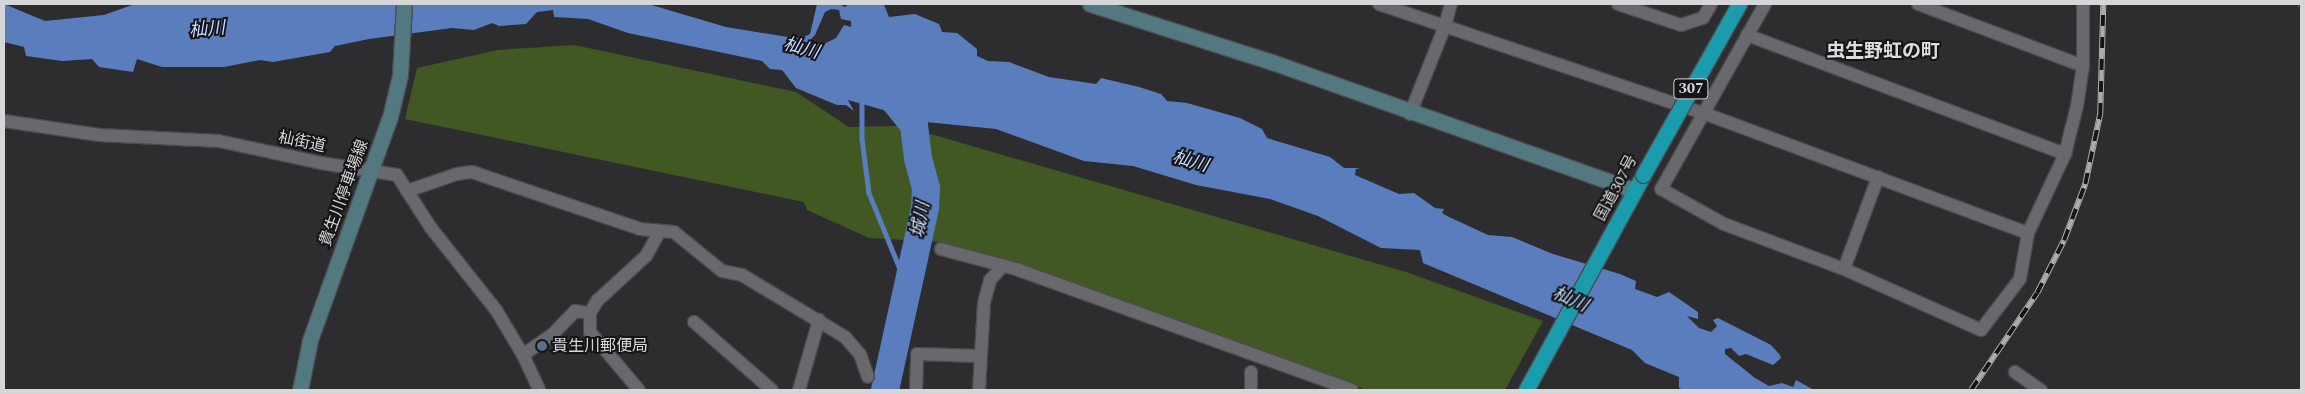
<!DOCTYPE html>
<meta charset="utf-8">
<style>
body{margin:0}
#map{position:relative;width:2305px;height:394px;overflow:hidden;background:#2d2d30;font-family:Spectral,"Noto Sans JP",serif}
div>[style]{position:absolute}
.green>*{inset:0;background:#415823}
.water>*{inset:0;background:#597dbd}
.stream>*{height:4.5px;margin:-2.25px;padding:0 2.25px;transform-origin:2.25px;border-radius:2.25px;background:#597dbd}
.river>*{height:28px;margin:-14px;padding:0 14px;transform-origin:14px;border-radius:14px;background:#597dbd}
.roads{filter:drop-shadow(1px 0 #4b4b4d) drop-shadow(-1px 0 #4b4b4d) drop-shadow(0 1px #4b4b4d) drop-shadow(0 -1px #4b4b4d)}
.street>*{height:12px;margin:-6px;padding:0 6px;transform-origin:6px;border-radius:6px;background:#69686c}
.secondary>*{height:15px;margin:-7.5px;padding:0 7.5px;transform-origin:7.5px;border-radius:7.5px;background:#527880}
.highway>*{height:15px;margin:-7.5px;padding:0 7.5px;transform-origin:7.5px;border-radius:7.5px;background:#1b9cad}
.rail>*{height:5.5px;margin-top:-2.75px;transform-origin:0;background:repeating-linear-gradient(90deg,#151517 0 11px,#acabad 0 22px);box-sizing:border-box;border-block:1px solid #acabad}
.bridges{filter:drop-shadow(1px 0 #4b4b4d) drop-shadow(-1px 0 #4b4b4d) drop-shadow(0 1px #4b4b4d) drop-shadow(0 -1px #4b4b4d)}
.highway-bridge>*{height:15px;margin:-7.5px;padding:0 7.5px;transform-origin:7.5px;border-radius:7.5px;background:#1b9cad}
.dots>*{width:14px;height:14px;translate:-50% -50%;box-sizing:border-box;border:2px solid #151517;border-radius:50%}
span{translate:-50% -50%;white-space:nowrap;text-align:center;line-height:1.15;-webkit-text-stroke:4px #151517;paint-order:stroke}
.shield-label span{padding:1px 4px;background:#151517;border:1px solid;border-radius:4px;-webkit-text-stroke-width:0}
.shield-label{font-size:15px;color:#d6d5d7;font-weight:700}
.street-label{font-size:16px;color:#d6d5d7}
.poi-label{font-size:16px;color:#d6d5d7}
.left{translate:0 -50%;text-align:left}
.water-label{font-size:18px;color:#c5dbff;font-style:italic}
.quarter-label{font-size:19px;color:#dddde0;font-weight:700}
.frame{position:absolute;inset:0;border:5px solid #d6d5d7;pointer-events:none}
</style>
<div id="map">
<div class="green">
<i style="clip-path:polygon(574px 45px,796px 92px,849px 127px,899px 126px,934px 135px,1406px 272px,1543px 321px,1505px 390px,1367px 390px,1215px 333px,941px 242px,869px 238px,807px 210px,804px 202px,405px 119px,417px 68px,498px 50px)"></i>
</div>
<div class="water">
<i style="clip-path:polygon(evenodd,4px 4px,45px 21px,104px 15px,135px 4px,648px 4px,726px 27px,800px 39px,810px 34px,817px 4px,839px 4px,845px 7px,849px 4px,884px 5px,889px 17px,915px 14px,939px 24px,942px 32px,957px 33px,977px 49px,977px 56px,988px 61px,1009px 62px,1049px 77px,1096px 84px,1101px 78px,1139px 87px,1161px 94px,1167px 101px,1187px 103px,1240px 118px,1262px 129px,1267px 138px,1330px 157px,1344px 168px,1361px 168px,1356px 169px,1355px 175px,1399px 194px,1414px 193px,1435px 208px,1444px 209px,1442px 213px,1447px 216px,1488px 235px,1512px 237px,1553px 254px,1620px 274px,1636px 281px,1635px 289px,1657px 297px,1669px 292px,1698px 312px,1698px 319px,1687px 316px,1699px 328px,1711px 332px,1717px 326px,1713px 320px,1718px 318px,1771px 345px,1780px 355px,1781px 358px,1773px 365px,1746px 354px,1739px 356px,1731px 348px,1725px 349px,1725px 354px,1755px 378px,1769px 386px,1782px 383px,1793px 387px,1796px 380px,1814px 390px,1684px 390px,1679px 388px,1679px 377px,1645px 363px,1632px 350px,1423px 263px,1420px 250px,1381px 248px,1318px 216px,1270px 199px,1196px 185px,1133px 166px,1084px 161px,996px 129px,926px 122px,848px 100px,854px 111px,846px 105px,837px 105px,796px 88px,782px 70px,770px 69px,762px 61px,628px 33px,588px 19px,554px 17px,553px 10px,537px 12px,526px 24px,499px 26px,492px 23px,474px 30px,452px 28px,369px 39px,335px 46px,330px 52px,273px 62px,260px 60px,224px 67px,162px 67px,137px 59px,133px 72px,99px 67px,92px 59px,62px 61px,26px 56px,24px 47px,4px 42px,4px 4px,831px 9px,839px 10px,841px 19px,851px 21px,851px 27px,844px 25px,836px 38px,824px 44px,808px 42px,815px 35px,825px 12px,831px 9px)"></i>
</div>
<div class="stream">
<i style="left:862px;top:101px;width:38px;rotate:90deg"></i>
<i style="left:862px;top:139px;width:54px;rotate:82.6deg"></i>
<i style="left:869px;top:193px;width:100px;rotate:67.8deg"></i>
</div>
<div class="river">
<i style="left:885px;top:390px;width:186px;rotate:-77.6deg"></i>
<i style="left:925px;top:208px;width:20px;rotate:-87deg"></i>
<i style="left:926px;top:188px;width:31px;rotate:-105deg"></i>
<i style="left:918px;top:158px;width:33px;rotate:-97deg"></i>
<i style="left:914px;top:125px;width:45px;rotate:-128.7deg"></i>
</div>
<div class="roads">
<div class="street">
<i style="left:1379px;top:4px;width:342px;rotate:18.6deg"></i>
<i style="left:1703px;top:113px;width:346px;rotate:20.3deg"></i>
<i style="left:1618px;top:4px;width:66px;rotate:18.4deg"></i>
<i style="left:1681px;top:25px;width:23px;rotate:-18deg"></i>
<i style="left:1703px;top:18px;width:16px;rotate:-60deg"></i>
<i style="left:1765px;top:4px;width:212px;rotate:119.3deg"></i>
<i style="left:1661px;top:189px;width:72px;rotate:29.1deg"></i>
<i style="left:1724px;top:224px;width:128px;rotate:20.6deg"></i>
<i style="left:1844px;top:269px;width:150px;rotate:24deg"></i>
<i style="left:1981px;top:330px;width:64px;rotate:-52.6deg"></i>
<i style="left:2020px;top:279px;width:47px;rotate:-80.1deg"></i>
<i style="left:2028px;top:233px;width:87px;rotate:-64.9deg"></i>
<i style="left:2065px;top:154px;width:49px;rotate:-76deg"></i>
<i style="left:2077px;top:106px;width:40px;rotate:-81.5deg"></i>
<i style="left:2083px;top:66px;width:62px;rotate:-90deg"></i>
<i style="left:1918px;top:4px;width:176px;rotate:20.6deg"></i>
<i style="left:1747px;top:35px;width:340px;rotate:20.5deg"></i>
<i style="left:1410px;top:114px;width:95px;rotate:-68.3deg"></i>
<i style="left:1445px;top:26px;width:23px;rotate:-75deg"></i>
<i style="left:4px;top:121px;width:96px;rotate:8.4deg"></i>
<i style="left:99px;top:135px;width:120px;rotate:2.9deg"></i>
<i style="left:219px;top:141px;width:104px;rotate:12.2deg"></i>
<i style="left:321px;top:163px;width:77px;rotate:9deg"></i>
<i style="left:397px;top:175px;width:63px;rotate:57.3deg"></i>
<i style="left:431px;top:228px;width:105px;rotate:51.6deg"></i>
<i style="left:496px;top:310px;width:52px;rotate:59deg"></i>
<i style="left:523px;top:355px;width:38px;rotate:65deg"></i>
<i style="left:407px;top:191px;width:53px;rotate:-18.8deg"></i>
<i style="left:457px;top:174px;width:15px;rotate:-8deg"></i>
<i style="left:472px;top:172px;width:177px;rotate:18.7deg"></i>
<i style="left:640px;top:229px;width:34px;rotate:5deg"></i>
<i style="left:674px;top:232px;width:62px;rotate:39.1deg"></i>
<i style="left:722px;top:271px;width:20px;rotate:11deg"></i>
<i style="left:742px;top:275px;width:120px;rotate:31deg"></i>
<i style="left:845px;top:337px;width:23px;rotate:49deg"></i>
<i style="left:860px;top:354px;width:24px;rotate:71deg"></i>
<i style="left:941px;top:249px;width:78px;rotate:14.9deg"></i>
<i style="left:1016px;top:269px;width:357px;rotate:19.8deg"></i>
<i style="left:1844px;top:269px;width:98px;rotate:-69.7deg"></i>
<i style="left:590px;top:313px;width:19px;rotate:90deg"></i>
<i style="left:590px;top:332px;width:76px;rotate:49.8deg"></i>
<i style="left:694px;top:322px;width:103px;rotate:41.1deg"></i>
<i style="left:523px;top:355px;width:35px;rotate:-35deg"></i>
<i style="left:552px;top:335px;width:33px;rotate:-46deg"></i>
<i style="left:575px;top:311px;width:15px;rotate:8deg"></i>
<i style="left:590px;top:313px;width:14px;rotate:-60deg"></i>
<i style="left:597px;top:301px;width:67px;rotate:-42.6deg"></i>
<i style="left:646px;top:256px;width:26px;rotate:-61deg"></i>
<i style="left:2015px;top:372px;width:32px;rotate:35deg"></i>
<i style="left:799px;top:390px;width:73px;rotate:-74.1deg"></i>
<i style="left:916px;top:390px;width:36px;rotate:-88deg"></i>
<i style="left:917px;top:354px;width:63px;rotate:1.8deg"></i>
<i style="left:979px;top:390px;width:87px;rotate:-86.7deg"></i>
<i style="left:984px;top:303px;width:24px;rotate:-75deg"></i>
<i style="left:990px;top:280px;width:19px;rotate:-47deg"></i>
<i style="left:1251px;top:390px;width:18px;rotate:-90deg"></i>
</div>
<div class="secondary">
<i style="left:1090px;top:4px;width:191px;rotate:17.7deg"></i>
<i style="left:1272px;top:62px;width:383px;rotate:19.5deg"></i>
<i style="left:300px;top:390px;width:51px;rotate:-78.7deg"></i>
<i style="left:310px;top:340px;width:237px;rotate:-70.3deg"></i>
<i style="left:390px;top:117px;width:43px;rotate:-76.6deg"></i>
<i style="left:400px;top:75px;width:71px;rotate:-86.8deg"></i>
</div>
<div class="highway">
<i style="left:1526px;top:390px;width:245px;rotate:-61.4deg"></i>
</div>
</div>
<div class="rail">
<i style="left:2300px;top:4px;width:1px;rotate:45deg"></i>
<i style="left:1971px;top:390px;width:117px;rotate:-55.8deg"></i>
<i style="left:2037px;top:293px;width:59px;rotate:-63deg"></i>
<i style="left:2064px;top:240px;width:60px;rotate:-69.4deg"></i>
<i style="left:2085px;top:184px;width:72px;rotate:-77.9deg"></i>
<i style="left:2100px;top:114px;width:110px;rotate:-88.4deg"></i>
</div>
<div class="bridges">
<div class="highway-bridge">
<i style="left:1643px;top:175px;width:196px;rotate:-60.7deg"></i>
</div>
</div>
<div class="dots">
<i style="left:542px;top:346px;background:#5c6f8a"></i>
</div>
<div class="shield-label">
<span style="left:1691px;top:89px">307</span>
</div>
<div class="street-label">
<span style="left:302px;top:142px;rotate:12deg">杣街道</span>
<span style="left:1616px;top:188px;rotate:-62deg">国道307号</span>
<span style="left:344px;top:193px;rotate:-70deg">貴生川停車場線</span>
</div>
<div class="poi-label">
<span class="left" style="left:552px;top:346px">貴生川郵便局</span>
</div>
<div class="water-label">
<span style="left:207px;top:30px;rotate:-5deg">杣川</span>
<span style="left:801px;top:49px;rotate:15deg">杣川</span>
<span style="left:1190px;top:162px;rotate:16deg">杣川</span>
<span style="left:921px;top:220px;rotate:-80deg">城川</span>
<span style="left:1570px;top:300px;rotate:24deg">杣川</span>
</div>
<div class="quarter-label">
<span style="left:1883px;top:52px">虫生野虹の町</span>
</div>
<div class="frame"></div>
</div>
